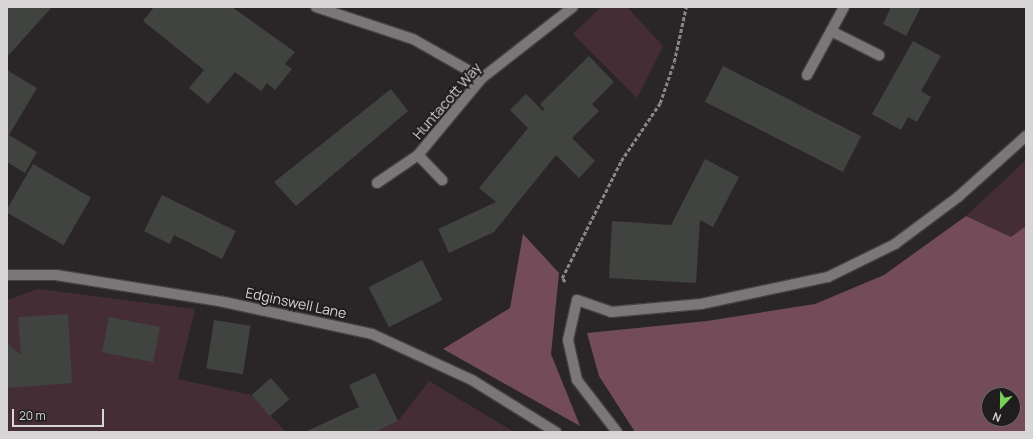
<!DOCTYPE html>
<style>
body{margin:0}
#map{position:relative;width:1033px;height:439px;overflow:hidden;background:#2a2627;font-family:Manrope,sans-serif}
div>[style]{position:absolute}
.green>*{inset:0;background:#452d35}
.forest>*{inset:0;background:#744b59}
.building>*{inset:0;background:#40433f;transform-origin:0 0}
.path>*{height:2.5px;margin-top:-1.25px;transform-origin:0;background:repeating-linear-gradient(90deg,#898686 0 4px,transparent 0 6px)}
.roads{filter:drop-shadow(1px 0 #464243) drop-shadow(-1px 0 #464243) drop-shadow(0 1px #464243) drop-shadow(0 -1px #464243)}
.minor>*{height:10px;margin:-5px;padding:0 5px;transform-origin:5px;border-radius:5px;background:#7b7677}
span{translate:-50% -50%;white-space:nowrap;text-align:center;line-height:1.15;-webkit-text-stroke:4px #211d1e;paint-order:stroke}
.street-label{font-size:14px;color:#d7d5d5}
.frame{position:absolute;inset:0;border:8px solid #d7d5d5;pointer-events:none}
.north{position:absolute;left:981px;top:387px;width:40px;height:40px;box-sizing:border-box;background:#211d1e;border:1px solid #6a6767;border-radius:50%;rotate:202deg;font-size:11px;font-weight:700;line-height:16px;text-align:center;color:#d7d5d5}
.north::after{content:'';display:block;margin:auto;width:14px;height:18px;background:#7ad157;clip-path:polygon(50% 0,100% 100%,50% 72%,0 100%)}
.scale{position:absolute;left:12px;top:409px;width:92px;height:18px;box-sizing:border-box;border:2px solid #d7d5d5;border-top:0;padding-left:5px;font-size:12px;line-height:14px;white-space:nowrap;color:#d7d5d5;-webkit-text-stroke:3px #211d1e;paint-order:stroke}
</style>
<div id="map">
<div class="green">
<i style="clip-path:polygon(601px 7px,627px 7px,663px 46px,637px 98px,573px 34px)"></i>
<i style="clip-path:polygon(1026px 160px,1026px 226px,1011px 237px,966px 216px)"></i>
<i style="clip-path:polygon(38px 289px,195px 309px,178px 379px,251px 395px,286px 432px,7px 432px,7px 300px)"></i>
<i style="clip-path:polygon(429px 381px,514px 432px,375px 432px,398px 421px)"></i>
</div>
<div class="forest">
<i style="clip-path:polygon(evenodd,966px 216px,1011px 237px,1026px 226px,1026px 432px,635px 432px,599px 376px,587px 333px,707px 321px,815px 304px,884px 275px,966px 216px,989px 395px,1013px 395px,1013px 419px,989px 419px,989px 395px)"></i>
<i style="clip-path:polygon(523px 234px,559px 273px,551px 354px,580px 426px,443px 349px,510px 308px)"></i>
</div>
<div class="building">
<i style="clip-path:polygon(7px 7px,52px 7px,7px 57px)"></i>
<i style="clip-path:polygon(154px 7px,232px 7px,295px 52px,285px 64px,292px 69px,275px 90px,267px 83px,261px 91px,235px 72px,208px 104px,189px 88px,204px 70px,143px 21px)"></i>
<i style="clip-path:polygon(891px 7px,921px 7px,906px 36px,883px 24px)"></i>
<i style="clip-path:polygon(913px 41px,941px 56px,921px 91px,931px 97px,917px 122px,908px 117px,901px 130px,872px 114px)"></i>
<i style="clip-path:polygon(589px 56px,614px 82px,592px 104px,599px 111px,572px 138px,595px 161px,579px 178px,556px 155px,494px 232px,449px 253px,438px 229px,496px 202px,479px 188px,528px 128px,510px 110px,526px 94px,543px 111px,544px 109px,540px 104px)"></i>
<i style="left:723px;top:66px;width:155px;height:40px;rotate:27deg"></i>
<i style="clip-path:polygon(7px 70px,37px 88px,9px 135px,37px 152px,25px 173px,7px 162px)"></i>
<i style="clip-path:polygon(391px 89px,408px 111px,296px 206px,274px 182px)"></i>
<i style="clip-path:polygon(705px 159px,739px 177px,713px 227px,700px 220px,696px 283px,609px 278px,612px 221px,671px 225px)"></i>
<i style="left:33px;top:164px;width:67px;height:55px;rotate:30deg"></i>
<i style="clip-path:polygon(162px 195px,236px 231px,222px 259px,174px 235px,170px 244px,144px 231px)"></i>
<i style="left:422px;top:260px;width:45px;height:60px;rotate:63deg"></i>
<i style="clip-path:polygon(68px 314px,72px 383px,7px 388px,7px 343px,21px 355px,18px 317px)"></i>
<i style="left:109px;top:317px;width:52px;height:36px;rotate:11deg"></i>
<i style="left:214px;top:320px;width:37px;height:49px;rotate:9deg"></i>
<i style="clip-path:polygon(375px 373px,398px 421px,375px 432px,305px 432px,359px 407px,349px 385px)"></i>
<i style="left:271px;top:378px;width:28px;height:26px;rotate:49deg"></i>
</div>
<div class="path">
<i style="left:565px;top:282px;width:5px;rotate:-127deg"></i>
<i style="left:562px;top:278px;width:131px;rotate:-63.2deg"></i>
<i style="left:621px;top:161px;width:70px;rotate:-56.1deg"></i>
<i style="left:660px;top:103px;width:43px;rotate:-71.1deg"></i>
<i style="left:674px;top:62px;width:56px;rotate:-77.7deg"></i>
</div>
<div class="roads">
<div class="minor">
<i style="left:316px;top:7px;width:102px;rotate:18.3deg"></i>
<i style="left:413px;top:39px;width:79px;rotate:29.5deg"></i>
<i style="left:831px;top:31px;width:54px;rotate:26.6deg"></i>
<i style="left:807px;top:75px;width:77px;rotate:-61.4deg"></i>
<i style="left:418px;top:155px;width:35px;rotate:46deg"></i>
<i style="left:377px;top:183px;width:50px;rotate:-34.3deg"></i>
<i style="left:418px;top:155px;width:100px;rotate:-50.3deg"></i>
<i style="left:482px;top:78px;width:115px;rotate:-38deg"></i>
<i style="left:7px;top:275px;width:49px"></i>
<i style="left:56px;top:275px;width:170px;rotate:9.1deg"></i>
<i style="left:224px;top:302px;width:151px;rotate:12.2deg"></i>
<i style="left:372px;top:334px;width:110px;rotate:24.7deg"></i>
<i style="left:472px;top:380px;width:99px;rotate:31.8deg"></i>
<i style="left:617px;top:432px;width:66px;rotate:-127.6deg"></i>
<i style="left:577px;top:380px;width:41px;rotate:-102.7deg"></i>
<i style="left:568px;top:340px;width:41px;rotate:-77.3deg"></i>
<i style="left:577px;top:300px;width:36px;rotate:19deg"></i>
<i style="left:611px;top:312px;width:90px;rotate:-5.1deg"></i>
<i style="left:701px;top:304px;width:130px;rotate:-12deg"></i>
<i style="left:828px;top:277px;width:75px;rotate:-26.2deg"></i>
<i style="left:895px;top:244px;width:79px;rotate:-36.7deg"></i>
<i style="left:958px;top:197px;width:91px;rotate:-41.9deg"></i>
</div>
</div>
<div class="street-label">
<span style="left:447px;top:101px;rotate:-49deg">Huntacott Way</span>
<span style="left:296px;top:303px;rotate:12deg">Edginswell Lane</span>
</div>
<div class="frame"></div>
<div class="north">N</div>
<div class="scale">20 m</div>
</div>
